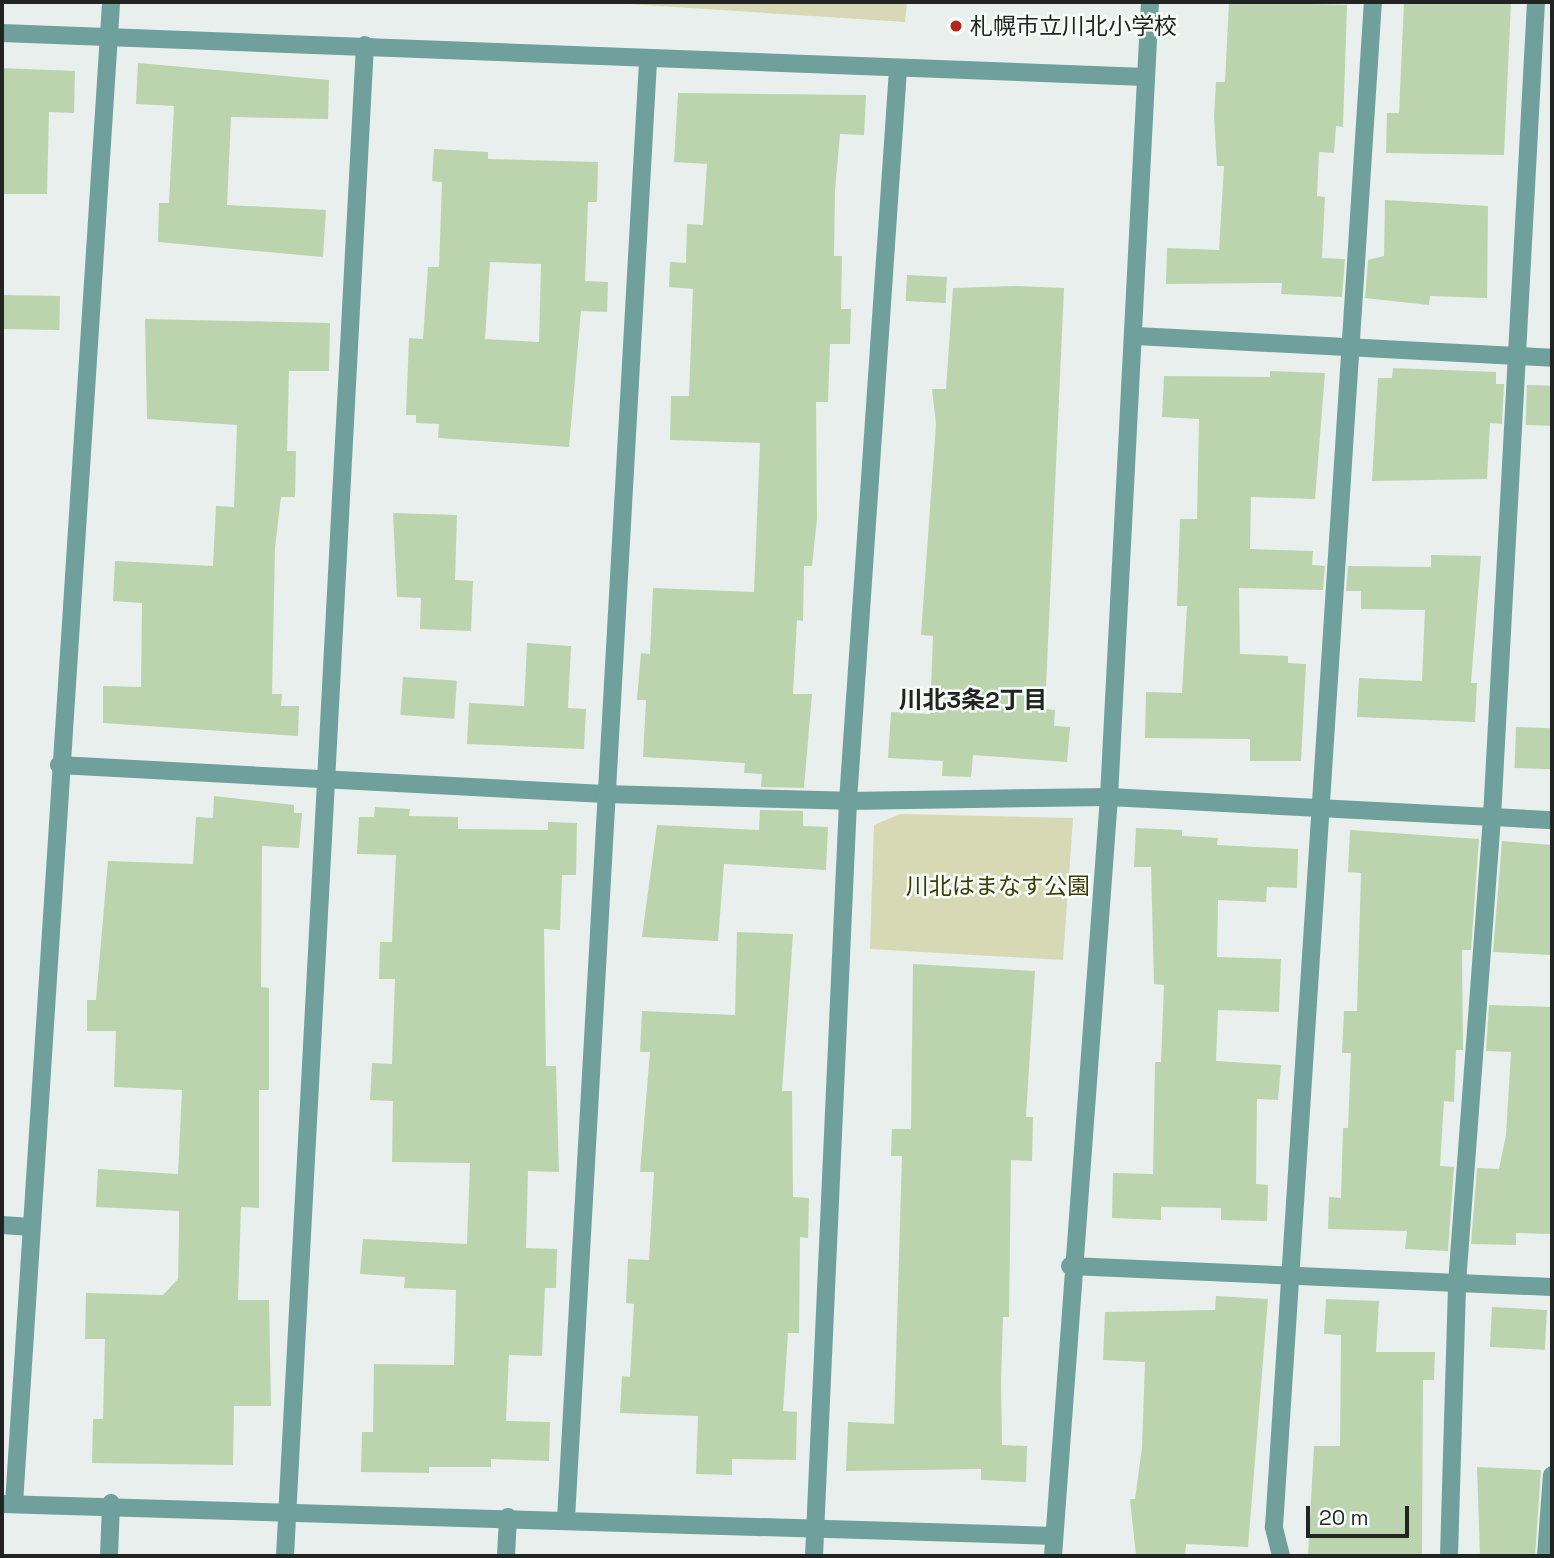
<!DOCTYPE html>
<meta charset="utf-8">
<style>
body{margin:0}
#map{position:relative;width:1554px;height:1558px;overflow:hidden;background:#e9efec;font-family:"Space Grotesk","Noto Sans JP",sans-serif}
div>[style]{position:absolute}
.green>*{inset:0;background:#d7d8b4}
.building>*{inset:0;background:#bbd4ae;transform-origin:0 0}
.minor>*{height:18px;margin:-9px;padding:0 9px;transform-origin:9px;border-radius:9px;background:#6fa09b}
.dots>*{width:19px;height:19px;translate:-50% -50%;box-sizing:border-box;border:4px solid #f6fdf9;border-radius:50%}
span{translate:-50% -50%;white-space:nowrap;text-align:center;line-height:1.15;-webkit-text-stroke:5px #f6fdf9;paint-order:stroke}
.poi-label{font-size:23px;color:#222423}
.left{translate:0 -50%;text-align:left}
.park-label{font-size:23px;color:#3d3c06}
.neighbourhood-label{font-size:24px;color:#222423;font-weight:700}
.frame{position:absolute;inset:0;border:4px solid #222423;pointer-events:none}
.scale{position:absolute;left:1306px;top:1506px;width:103px;height:32px;box-sizing:border-box;border:4px solid #222423;border-top:0;padding-left:9px;font-size:21px;line-height:24px;white-space:nowrap;color:#222423;-webkit-text-stroke:5px #f6fdf9;paint-order:stroke}
</style>
<div id="map">
<div class="green">
<i style="clip-path:polygon(598px 2px,907px 2px,905px 22px)"></i>
<i style="clip-path:polygon(900px 814px,1073px 818px,1063px 960px,870px 949px,874px 825px)"></i>
</div>
<div class="building">
<i style="clip-path:polygon(1229px 2px,1347px 5px,1343px 127px,1336px 126px,1334px 153px,1319px 152px,1317px 196px,1325px 197px,1322px 258px,1345px 259px,1342px 297px,1281px 294px,1282px 283px,1166px 284px,1167px 248px,1219px 250px,1224px 166px,1217px 166px,1214px 117px,1216px 82px,1225px 82px)"></i>
<i style="clip-path:polygon(1404px 2px,1511px 2px,1504px 155px,1386px 153px,1387px 113px,1399px 113px)"></i>
<i style="clip-path:polygon(138px 63px,329px 80px,328px 119px,231px 117px,227px 205px,326px 210px,323px 257px,158px 242px,159px 203px,169px 203px,174px 106px,136px 104px)"></i>
<i style="clip-path:polygon(2px 68px,75px 71px,74px 113px,49px 112px,47px 194px,2px 194px)"></i>
<i style="clip-path:polygon(678px 93px,866px 95px,864px 135px,840px 134px,835px 191px,834px 256px,842px 256px,841px 309px,851px 309px,850px 344px,830px 344px,828px 402px,816px 402px,817px 519px,812px 566px,804px 566px,803px 621px,797px 620px,793px 694px,812px 694px,804px 788px,761px 787px,762px 774px,744px 773px,745px 763px,643px 757px,646px 700px,637px 700px,641px 653px,650px 654px,653px 588px,754px 592px,760px 443px,670px 440px,671px 396px,689px 396px,693px 289px,669px 287px,670px 262px,686px 263px,687px 224px,703px 225px,707px 164px,674px 162px)"></i>
<i style="clip-path:polygon(evenodd,434px 149px,488px 152px,488px 159px,598px 162px,597px 202px,588px 202px,585px 281px,608px 282px,607px 312px,581px 311px,569px 447px,438px 438px,439px 424px,416px 423px,416px 415px,406px 415px,409px 338px,423px 339px,428px 267px,439px 267px,442px 182px,432px 181px,434px 149px,490px 262px,541px 264px,539px 342px,485px 339px,490px 262px)"></i>
<i style="clip-path:polygon(1385px 200px,1488px 206px,1487px 298px,1430px 296px,1429px 305px,1365px 298px,1368px 260px,1384px 256px)"></i>
<i style="left:907px;top:275px;width:40px;height:26px;rotate:3deg"></i>
<i style="clip-path:polygon(1014px 286px,1064px 288px,1045px 709px,1055px 710px,1054px 726px,1070px 727px,1067px 762px,973px 755px,971px 777px,942px 776px,943px 761px,888px 758px,891px 712px,930px 714px,933px 636px,921px 635px,936px 424px,932px 389px,946px 389px,953px 288px)"></i>
<i style="left:2px;top:295px;width:58px;height:34px;rotate:1deg"></i>
<i style="clip-path:polygon(145px 319px,330px 323px,329px 371px,289px 371px,287px 451px,296px 451px,295px 497px,281px 497px,275px 548px,272px 694px,282px 694px,281px 706px,299px 706px,298px 736px,103px 723px,103px 686px,141px 687px,142px 603px,113px 601px,115px 561px,213px 566px,216px 506px,234px 507px,237px 425px,147px 419px)"></i>
<i style="clip-path:polygon(1393px 368px,1496px 372px,1496px 384px,1504px 384px,1502px 424px,1490px 423px,1487px 479px,1372px 481px,1378px 378px,1392px 378px)"></i>
<i style="clip-path:polygon(1270px 371px,1325px 373px,1315px 499px,1251px 497px,1250px 549px,1313px 551px,1312px 565px,1325px 566px,1323px 590px,1239px 588px,1240px 654px,1288px 656px,1288px 663px,1306px 664px,1301px 761px,1250px 761px,1250px 739px,1145px 738px,1146px 692px,1182px 693px,1187px 606px,1177px 606px,1180px 519px,1197px 519px,1199px 419px,1162px 417px,1164px 376px,1270px 377px)"></i>
<i style="left:1527px;top:385px;width:25px;height:40px;rotate:2deg"></i>
<i style="clip-path:polygon(393px 513px,457px 515px,455px 580px,473px 581px,471px 631px,420px 629px,421px 598px,397px 597px)"></i>
<i style="clip-path:polygon(1431px 555px,1481px 556px,1471px 683px,1477px 683px,1475px 722px,1357px 717px,1359px 678px,1422px 681px,1425px 610px,1361px 609px,1361px 591px,1346px 591px,1348px 566px,1431px 567px)"></i>
<i style="clip-path:polygon(527px 643px,571px 646px,568px 708px,586px 709px,584px 749px,467px 744px,469px 703px,524px 706px)"></i>
<i style="left:403px;top:677px;width:54px;height:38px;rotate:4deg"></i>
<i style="left:1516px;top:727px;width:36px;height:41px;rotate:2deg"></i>
<i style="clip-path:polygon(214px 796px,294px 805px,294px 813px,302px 813px,299px 848px,262px 846px,261px 987px,269px 988px,269px 1090px,259px 1090px,259px 1208px,241px 1207px,238px 1300px,269px 1300px,271px 1406px,234px 1406px,233px 1465px,92px 1463px,93px 1419px,103px 1419px,105px 1339px,85px 1339px,86px 1293px,163px 1295px,178px 1279px,179px 1230px,179px 1211px,96px 1207px,98px 1169px,178px 1174px,182px 1090px,114px 1087px,116px 1031px,87px 1031px,87px 1000px,96px 1000px,108px 861px,193px 864px,196px 817px,213px 818px)"></i>
<i style="clip-path:polygon(375px 807px,410px 809px,409px 816px,458px 817px,458px 829px,548px 830px,548px 822px,577px 823px,576px 875px,562px 875px,560px 930px,544px 929px,546px 1066px,556px 1066px,559px 1172px,528px 1171px,526px 1248px,557px 1249px,556px 1288px,545px 1288px,542px 1356px,509px 1355px,506px 1421px,550px 1422px,549px 1461px,491px 1459px,491px 1467px,429px 1467px,429px 1473px,361px 1472px,362px 1432px,373px 1432px,374px 1364px,454px 1365px,456px 1290px,404px 1288px,405px 1277px,360px 1274px,363px 1239px,467px 1244px,470px 1163px,392px 1162px,393px 1101px,370px 1100px,372px 1063px,392px 1064px,395px 979px,379px 979px,380px 942px,392px 942px,396px 855px,357px 854px,359px 817px,374px 817px)"></i>
<i style="clip-path:polygon(760px 810px,803px 811px,803px 826px,828px 827px,826px 870px,724px 864px,718px 941px,642px 937px,657px 825px,759px 830px)"></i>
<i style="clip-path:polygon(1136px 828px,1182px 830px,1182px 836px,1218px 838px,1217px 845px,1298px 849px,1297px 888px,1267px 887px,1266px 902px,1218px 900px,1217px 957px,1281px 959px,1279px 1012px,1218px 1010px,1216px 1061px,1281px 1065px,1278px 1100px,1257px 1099px,1256px 1184px,1268px 1185px,1267px 1221px,1221px 1220px,1221px 1208px,1161px 1207px,1161px 1220px,1112px 1218px,1113px 1173px,1153px 1174px,1155px 1062px,1161px 1062px,1164px 985px,1154px 984px,1151px 867px,1134px 867px)"></i>
<i style="clip-path:polygon(1350px 830px,1479px 839px,1471px 950px,1462px 950px,1463px 1050px,1456px 1050px,1454px 1102px,1444px 1101px,1440px 1166px,1454px 1167px,1448px 1251px,1405px 1249px,1407px 1231px,1328px 1229px,1329px 1197px,1341px 1198px,1343px 1128px,1348px 1128px,1351px 1053px,1342px 1053px,1344px 1011px,1357px 1011px,1361px 873px,1348px 872px)"></i>
<i style="clip-path:polygon(1502px 841px,1552px 845px,1551px 955px,1493px 952px)"></i>
<i style="clip-path:polygon(737px 932px,793px 934px,782px 1091px,792px 1091px,793px 1197px,809px 1198px,808px 1238px,800px 1237px,799px 1333px,788px 1333px,783px 1411px,797px 1412px,796px 1460px,732px 1459px,732px 1475px,696px 1474px,698px 1416px,620px 1413px,622px 1376px,630px 1377px,634px 1304px,626px 1303px,628px 1259px,649px 1260px,654px 1172px,640px 1172px,650px 1052px,640px 1052px,642px 1011px,735px 1015px)"></i>
<i style="clip-path:polygon(913px 964px,1035px 971px,1026px 1117px,1033px 1117px,1032px 1161px,1011px 1160px,1009px 1317px,1003px 1317px,1001px 1381px,1002px 1445px,1027px 1446px,1026px 1482px,981px 1480px,981px 1469px,846px 1471px,848px 1422px,894px 1424px,902px 1156px,891px 1156px,892px 1129px,911px 1129px)"></i>
<i style="clip-path:polygon(1489px 1005px,1552px 1007px,1551px 1234px,1516px 1233px,1516px 1245px,1471px 1244px,1477px 1168px,1499px 1169px,1506px 1135px,1511px 1052px,1486px 1051px)"></i>
<i style="clip-path:polygon(1216px 1296px,1268px 1299px,1248px 1547px,1186px 1544px,1185px 1556px,1136px 1556px,1130px 1499px,1135px 1499px,1142px 1447px,1145px 1362px,1103px 1360px,1105px 1312px,1215px 1310px)"></i>
<i style="clip-path:polygon(1326px 1299px,1379px 1301px,1376px 1352px,1435px 1352px,1434px 1380px,1423px 1380px,1422px 1556px,1308px 1556px,1314px 1446px,1340px 1446px,1341px 1335px,1324px 1334px)"></i>
<i style="left:1492px;top:1307px;width:55px;height:40px;rotate:3deg"></i>
<i style="clip-path:polygon(1477px 1467px,1541px 1470px,1535px 1556px,1480px 1556px)"></i>
</div>
<div class="minor">
<i style="left:2px;top:33px;width:1144px;rotate:2.2deg"></i>
<i style="left:1136px;top:336px;width:417px;rotate:3deg"></i>
<i style="left:59px;top:765px;width:546px;rotate:3.05deg"></i>
<i style="left:604px;top:794px;width:244px;rotate:1.6deg"></i>
<i style="left:848px;top:801px;width:261px;rotate:-0.9deg"></i>
<i style="left:1109px;top:797px;width:444px;rotate:3deg"></i>
<i style="left:2px;top:1225px;width:29px;rotate:4deg"></i>
<i style="left:1070px;top:1266px;width:482px;rotate:2.5deg"></i>
<i style="left:2px;top:1504px;width:1052px;rotate:1.74deg"></i>
<i style="left:14px;top:1504px;width:1505px;rotate:-86.3deg"></i>
<i style="left:566px;top:1519px;width:1461px;rotate:-86.78deg"></i>
<i style="left:109px;top:1556px;width:53px;rotate:-87.8deg"></i>
<i style="left:285px;top:1556px;width:1513px;rotate:-86.97deg"></i>
<i style="left:506px;top:1556px;width:39px;rotate:-87deg"></i>
<i style="left:814px;top:1556px;width:756px;rotate:-87.42deg"></i>
<i style="left:848px;top:801px;width:733px;rotate:-86.09deg"></i>
<i style="left:1053px;top:1556px;width:761px;rotate:-85.78deg"></i>
<i style="left:1109px;top:797px;width:796px;rotate:-87.05deg"></i>
<i style="left:1281px;top:1556px;width:30px;rotate:-104deg"></i>
<i style="left:1274px;top:1527px;width:1528px;rotate:-86.29deg"></i>
<i style="left:1449px;top:1556px;width:273px;rotate:-88.3deg"></i>
<i style="left:1457px;top:1283px;width:467px;rotate:-85.7deg"></i>
<i style="left:1492px;top:817px;width:816px;rotate:-86.91deg"></i>
<i style="left:1546px;top:1556px;width:81px;rotate:-85.8deg"></i>
</div>
<div class="dots">
<i style="left:956px;top:26px;background:#b4251d"></i>
</div>
<div class="poi-label">
<span class="left" style="left:970px;top:26px">札幌市立川北小学校</span>
</div>
<div class="park-label">
<span style="left:998px;top:886px">川北はまなす公園</span>
</div>
<div class="neighbourhood-label">
<span style="left:973px;top:700px">川北3条2丁目</span>
</div>
<div class="frame"></div>
<div class="scale">20 m</div>
</div>
